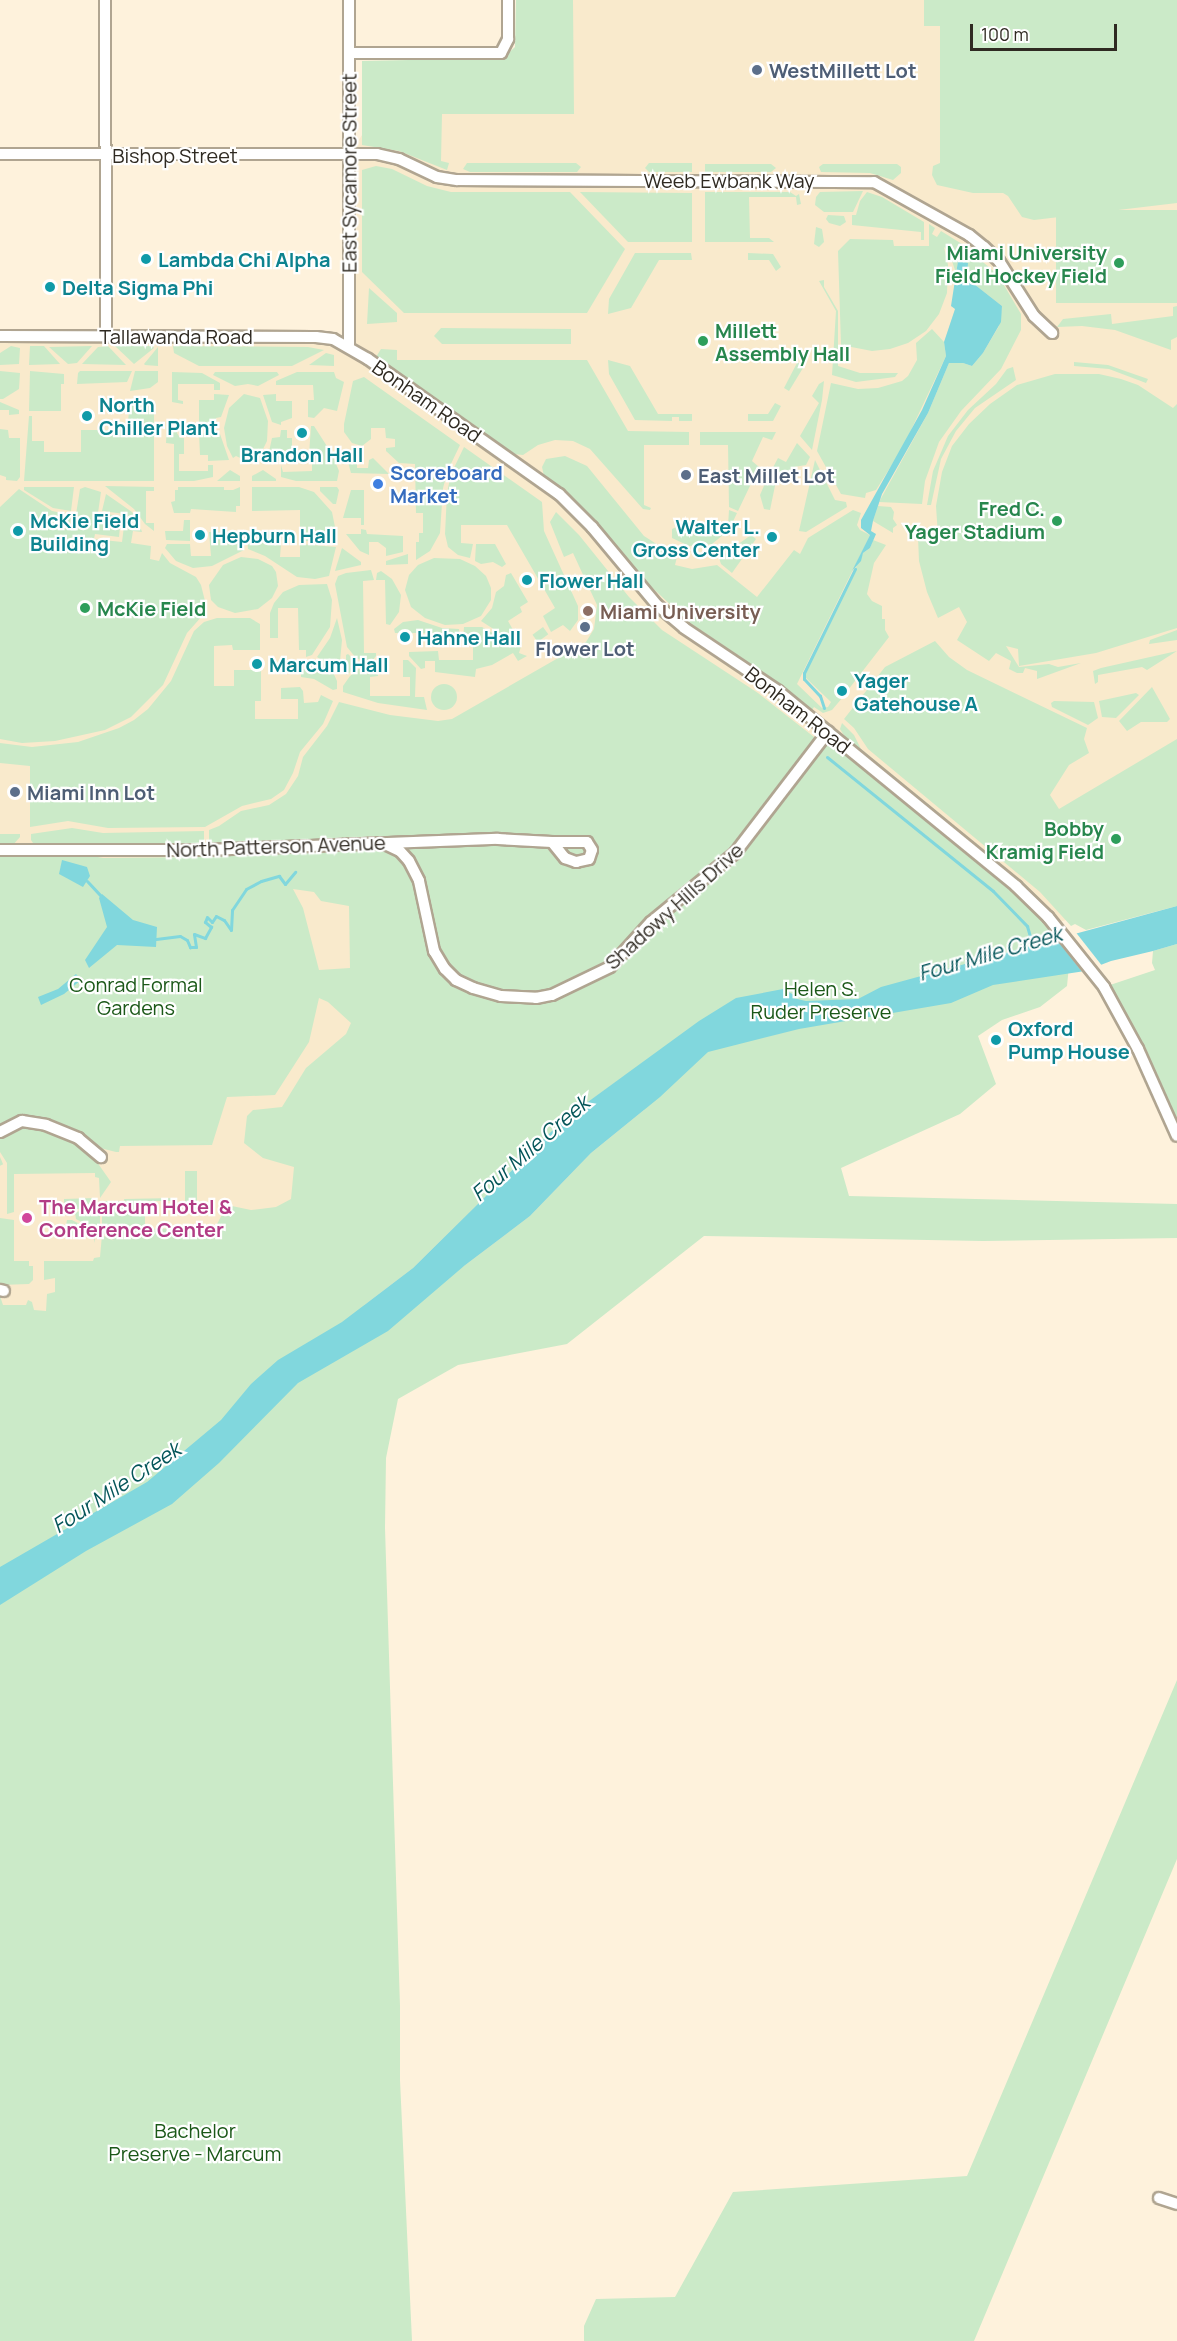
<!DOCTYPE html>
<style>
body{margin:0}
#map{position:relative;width:1177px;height:2341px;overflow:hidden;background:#fef2dc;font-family:Manrope,sans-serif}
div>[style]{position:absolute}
.built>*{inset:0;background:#f9eacc}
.green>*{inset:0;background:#cbeac8;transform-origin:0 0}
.round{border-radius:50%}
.water>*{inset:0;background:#81d7dd}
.pier>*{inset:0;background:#fef2dc}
.stream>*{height:3px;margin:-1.5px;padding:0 1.5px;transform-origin:1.5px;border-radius:1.5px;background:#81d7dd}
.roads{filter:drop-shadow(2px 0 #b0a591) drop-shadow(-2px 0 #b0a591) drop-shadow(0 2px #b0a591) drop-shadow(0 -2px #b0a591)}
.minor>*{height:10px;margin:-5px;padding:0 5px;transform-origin:5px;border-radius:5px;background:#fff}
.dots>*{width:16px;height:16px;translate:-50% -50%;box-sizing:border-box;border:3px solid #fff;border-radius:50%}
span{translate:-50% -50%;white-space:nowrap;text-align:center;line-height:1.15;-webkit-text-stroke:4.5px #fff;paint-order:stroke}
.service-label{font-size:20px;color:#4e5e75;font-weight:700}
.left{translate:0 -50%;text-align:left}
.street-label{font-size:20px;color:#2f2a22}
.leisure-label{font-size:20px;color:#27864d;font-weight:700}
.right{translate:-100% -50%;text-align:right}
.culture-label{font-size:20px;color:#0d838f;font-weight:700}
.shop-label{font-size:20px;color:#366cbe;font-weight:700}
.education-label{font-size:20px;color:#785e54;font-weight:700}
.park-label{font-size:20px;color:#1b5818}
.hotel-label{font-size:20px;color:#b23c85;font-weight:700}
.water-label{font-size:21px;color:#045559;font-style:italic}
.scale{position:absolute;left:970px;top:24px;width:147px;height:27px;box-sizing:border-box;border:3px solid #2f2a22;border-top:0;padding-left:8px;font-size:18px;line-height:21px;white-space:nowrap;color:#2f2a22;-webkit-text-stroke:4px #fff;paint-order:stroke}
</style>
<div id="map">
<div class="built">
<i style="clip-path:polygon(563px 0,1177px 0,1177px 883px,1054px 924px,914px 998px,0 1586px,0 336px,333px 339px,353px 336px,349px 155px,377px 112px,564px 102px)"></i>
</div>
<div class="green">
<i style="clip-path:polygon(516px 0,573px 0,574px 114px,442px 114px,441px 161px,449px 163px,447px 170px,399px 151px,362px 145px,362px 61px,503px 58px,515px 47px)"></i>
<i style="clip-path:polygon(924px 0,1177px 0,1177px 203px,1034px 220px,1022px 217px,1008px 196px,1003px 193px,973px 193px,937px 185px,932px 175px,933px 166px,940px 163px,940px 26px,924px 26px)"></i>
<i style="clip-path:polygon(467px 163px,576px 163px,581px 167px,577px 172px,470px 172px,463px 169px)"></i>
<i style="clip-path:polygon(649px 163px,692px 163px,692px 172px,649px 172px,645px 168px)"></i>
<i style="clip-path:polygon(705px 164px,771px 164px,776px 168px,771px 172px,705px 172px)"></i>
<i style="clip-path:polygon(823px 164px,897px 164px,901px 167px,901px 173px,893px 180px,870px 173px,821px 172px,819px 167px)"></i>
<i style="clip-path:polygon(376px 166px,392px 169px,427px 186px,451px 192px,570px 192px,625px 249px,587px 313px,404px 313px,362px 272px,362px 170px)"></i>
<i style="clip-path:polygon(863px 191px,853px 212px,824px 212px,815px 205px,816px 197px,820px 192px)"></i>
<i style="clip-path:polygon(580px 192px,692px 193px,692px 242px,628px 242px)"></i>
<i style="clip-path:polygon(705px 192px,790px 192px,796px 196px,799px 194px,801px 204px,797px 205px,796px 197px,749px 197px,750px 238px,769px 238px,774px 242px,705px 242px)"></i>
<i style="clip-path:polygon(867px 192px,882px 197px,924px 222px,924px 240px,921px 240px,921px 232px,852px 225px,852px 215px,856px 215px,860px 201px)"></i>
<i style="left:1177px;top:210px;width:93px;height:121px;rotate:90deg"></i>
<i style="clip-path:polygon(828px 215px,844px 216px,846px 222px,840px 226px,829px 223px,826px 219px)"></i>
<i style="clip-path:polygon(929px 224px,935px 228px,932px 234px,937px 237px,941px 231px,962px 244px,998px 275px,1021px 314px,1021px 330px,1001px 369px,961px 411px,939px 442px,925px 481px,922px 504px,879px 502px,928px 413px,949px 363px,963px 363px,972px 366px,983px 353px,999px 326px,1002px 306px,974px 284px,958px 262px,956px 273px,949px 252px,944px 247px,948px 265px,947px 293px,939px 314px,926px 331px,908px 343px,890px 349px,872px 351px,841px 345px,838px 251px,850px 239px,893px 240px,894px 246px,929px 246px)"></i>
<i style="clip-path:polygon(816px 227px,822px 229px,824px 242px,819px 247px,814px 244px)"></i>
<i style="clip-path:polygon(635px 253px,691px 253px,692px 260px,659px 260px,631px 308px,608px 314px,609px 299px)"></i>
<i style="clip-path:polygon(748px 253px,773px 254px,781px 267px,776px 271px,769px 260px,748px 260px)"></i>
<i style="clip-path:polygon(824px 280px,824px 287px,838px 311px,838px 366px,860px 373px,898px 373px,895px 377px,856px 382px,832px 375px,836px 311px,819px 281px)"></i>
<i style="clip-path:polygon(369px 288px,397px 313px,397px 322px,367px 324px)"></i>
<i style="clip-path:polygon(1177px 306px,1177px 337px,1171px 340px,1171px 350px,1115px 330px,1082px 326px,1057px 327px,1063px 319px,1111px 314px,1112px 324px,1173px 316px,1173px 307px)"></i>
<i style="clip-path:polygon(441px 328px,571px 329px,571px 344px,442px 344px,434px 336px)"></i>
<i style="clip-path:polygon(932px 329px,944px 342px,946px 356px,903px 447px,876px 490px,866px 493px,865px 498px,841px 494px,817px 451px,831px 383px,858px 389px,878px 388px,902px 381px,908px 376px,917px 360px,916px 343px)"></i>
<i style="clip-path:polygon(11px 346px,20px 348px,19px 364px,0 365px,0 353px)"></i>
<i style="clip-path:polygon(30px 346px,44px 346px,60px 364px,29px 365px)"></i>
<i style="clip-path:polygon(92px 346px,77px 363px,68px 364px,49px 347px)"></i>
<i style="clip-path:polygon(108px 346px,126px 365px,82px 364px,98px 347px)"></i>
<i style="clip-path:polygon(115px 346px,153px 346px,154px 348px,134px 364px)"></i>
<i style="clip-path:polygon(173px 346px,308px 347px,324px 350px,292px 366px,199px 366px,174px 353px)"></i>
<i style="clip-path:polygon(158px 347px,158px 366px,145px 365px,144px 364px)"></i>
<i style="clip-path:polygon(381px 349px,397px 350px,397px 360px,587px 360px,628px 431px,689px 432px,689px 445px,644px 445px,644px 505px,651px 508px,650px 510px,643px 509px,590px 449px,573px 441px,555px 440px,538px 445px,523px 455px,513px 454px,376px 357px)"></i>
<i style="clip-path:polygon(326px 353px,334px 355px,334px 366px,309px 365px)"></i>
<i style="clip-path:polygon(608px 360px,630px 366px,658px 414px,692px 414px,692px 421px,679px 421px,679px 417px,672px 417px,672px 421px,635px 420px,609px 374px)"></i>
<i style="clip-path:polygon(1074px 362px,1108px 365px,1148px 379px,1146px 383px,1109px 369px,1074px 366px)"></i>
<i style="clip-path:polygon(797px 363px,806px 363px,789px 391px,784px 388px)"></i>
<i style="clip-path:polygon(1013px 367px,1016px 380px,975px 408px,956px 431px,941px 459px,931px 505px,927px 505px,933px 471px,948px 436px,968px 410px,996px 384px,1007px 369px)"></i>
<i style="clip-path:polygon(0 371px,20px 373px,19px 389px,3px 399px,0 399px)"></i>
<i style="clip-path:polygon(30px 371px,64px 374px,64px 384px,61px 384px,61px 411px,29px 411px)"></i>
<i style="clip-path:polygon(80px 371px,132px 371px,127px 382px,77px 384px,78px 373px)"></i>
<i style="clip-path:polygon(135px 371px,158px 371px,158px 382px,150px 388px,130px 391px)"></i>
<i style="clip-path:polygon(172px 372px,202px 373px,220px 383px,220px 390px,214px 390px,214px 384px,178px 384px,178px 400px,183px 401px,183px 404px,172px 402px)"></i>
<i style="clip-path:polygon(215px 372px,277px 372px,279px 375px,258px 386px,248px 384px,235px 386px,213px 375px)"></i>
<i style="clip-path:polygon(297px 372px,334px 372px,336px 378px,344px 382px,337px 411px,324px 408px,314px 418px,308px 417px,308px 400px,314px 400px,313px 385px,276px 385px,276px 381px)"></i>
<i style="clip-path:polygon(1055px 374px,1099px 374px,1121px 379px,1138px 385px,1173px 408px,1177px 404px,1177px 628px,1096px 653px,1019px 666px,1018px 649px,1006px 646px,1019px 667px,1049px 664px,1058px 667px,1081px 663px,1037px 679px,1037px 671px,1025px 668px,1023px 673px,1017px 673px,1009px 669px,1011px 661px,996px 653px,989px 661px,957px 640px,967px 622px,959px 607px,938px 618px,927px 592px,919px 561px,918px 537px,938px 536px,936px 506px,942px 472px,952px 446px,969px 424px,990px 404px,1017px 385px)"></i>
<i style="clip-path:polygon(364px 377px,460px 445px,448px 470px,443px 488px,440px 533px,430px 551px,416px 560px,416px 542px,419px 542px,419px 533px,423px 533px,423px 513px,416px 513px,415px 464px,399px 463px,386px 451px,386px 448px,395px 447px,395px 439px,386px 438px,385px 428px,371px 428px,371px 439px,362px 446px,352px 443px,344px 432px,344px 424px,353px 381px)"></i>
<i style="clip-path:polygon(824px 381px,822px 400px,812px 450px,800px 436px,819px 403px,812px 396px,819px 384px)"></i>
<i style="clip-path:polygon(214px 394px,229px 395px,221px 417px,216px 418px,217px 425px,203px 425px,199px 422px,199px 400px,214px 400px)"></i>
<i style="clip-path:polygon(244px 394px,260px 398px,268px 421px,267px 441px,262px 451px,247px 461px,236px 456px,233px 458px,227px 446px,224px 428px,229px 408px)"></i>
<i style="clip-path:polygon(276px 394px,276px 401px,292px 401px,292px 418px,281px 422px,281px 425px,272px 422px,263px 395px)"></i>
<i style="clip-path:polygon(0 402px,19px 410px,19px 414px,9px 415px,9px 410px,0 410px)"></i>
<i style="clip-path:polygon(130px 403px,154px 405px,154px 481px,24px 481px,29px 416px,32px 416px,32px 441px,44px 441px,44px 452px,81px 452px,81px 430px,127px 430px)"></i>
<i style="clip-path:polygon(775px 403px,781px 406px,773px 421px,748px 421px,748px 414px,768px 414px)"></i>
<i style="clip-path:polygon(167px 424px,169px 428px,175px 428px,177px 425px,177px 433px,180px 438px,184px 438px,184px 454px,179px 454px,179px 471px,208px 471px,208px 465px,213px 465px,213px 477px,194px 481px,174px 481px,174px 444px,166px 443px)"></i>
<i style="clip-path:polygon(311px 426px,314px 426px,332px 454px,339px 471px,337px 481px,296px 481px,281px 477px,281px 465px,283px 472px,312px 471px,312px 455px,309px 455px)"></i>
<i style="clip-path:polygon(0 429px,8px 430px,9px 438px,20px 438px,20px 477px,17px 481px,6px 480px,6px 477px,0 475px)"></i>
<i style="clip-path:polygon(212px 430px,220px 434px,229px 460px,208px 461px,208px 455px,200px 455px,199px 433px,211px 434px)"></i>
<i style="clip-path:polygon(281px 430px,287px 430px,287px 438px,292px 438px,292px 455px,283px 455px,283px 461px,267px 461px,272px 438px,280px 437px)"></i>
<i style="clip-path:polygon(700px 432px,776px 432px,772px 440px,763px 437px,752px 461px,759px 467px,738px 511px,729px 507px,728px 445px,700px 445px)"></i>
<i style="clip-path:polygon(797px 443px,810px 457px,806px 465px,794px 467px,791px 480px,769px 475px,778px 458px,786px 462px)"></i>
<i style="clip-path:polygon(464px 447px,542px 502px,544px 531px,578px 606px,578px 620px,570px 631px,563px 625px,551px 632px,543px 616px,555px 608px,507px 525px,461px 525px,461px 543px,473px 544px,470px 558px,458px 555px,448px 547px,445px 534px,447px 493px,451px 474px)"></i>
<i style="clip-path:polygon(565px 456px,587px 466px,644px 536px,677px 557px,675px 565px,692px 569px,717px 565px,757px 597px,794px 550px,800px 554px,808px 538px,853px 510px,861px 513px,857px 525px,860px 530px,870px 535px,797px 684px,822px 708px,828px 707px,831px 702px,805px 677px,806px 669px,863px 553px,870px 548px,873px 540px,886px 545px,874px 563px,867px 594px,872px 601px,882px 606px,882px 619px,885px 619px,885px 630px,889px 637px,848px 690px,842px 686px,837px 692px,843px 697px,832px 710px,823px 713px,814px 707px,812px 710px,770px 677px,690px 623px,644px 580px,592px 519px,544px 476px,542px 467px,546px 459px)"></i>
<i style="clip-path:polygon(373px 458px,389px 474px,351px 473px,348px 462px,357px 459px,357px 468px,368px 468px,369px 460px)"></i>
<i style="clip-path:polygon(815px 460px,835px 500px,846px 502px,847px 507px,806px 532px,799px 531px)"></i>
<i style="clip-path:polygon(230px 470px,240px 476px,240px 481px,217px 481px)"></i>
<i style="clip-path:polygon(263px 470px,276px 479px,276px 481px,252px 481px,252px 476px)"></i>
<i style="clip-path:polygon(767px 479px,776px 481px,770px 510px,764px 509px,760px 495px)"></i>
<i style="clip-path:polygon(105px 486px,154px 487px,154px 491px,146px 491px,146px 523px,154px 523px,154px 531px,145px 524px,134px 509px)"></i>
<i style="clip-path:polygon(24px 487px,74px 487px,71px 511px,53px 508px,24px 490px)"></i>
<i style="clip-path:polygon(85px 487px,101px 492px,98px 513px,121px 516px,119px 537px,95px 534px,94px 539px,122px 542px,124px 526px,141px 529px,142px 532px,133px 531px,131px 543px,151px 546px,150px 559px,159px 561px,162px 553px,170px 563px,196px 577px,201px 585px,205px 601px,203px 615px,187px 633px,163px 685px,131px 717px,105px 730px,55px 741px,22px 743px,0 739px,0 507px,19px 489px,52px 511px,71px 515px,70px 526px,74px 527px,80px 489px)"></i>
<i style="clip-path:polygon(178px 487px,224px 487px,224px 490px,233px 490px,240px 487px,240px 506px,236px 506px,236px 512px,191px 509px,190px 513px,174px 513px,171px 502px,175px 501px,175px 490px,178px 490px)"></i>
<i style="clip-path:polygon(252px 487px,299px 487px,314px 492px,332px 512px,337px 537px,325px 541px,300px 541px,300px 510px,252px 511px)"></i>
<i style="clip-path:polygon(320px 487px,337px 487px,339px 490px,336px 504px,333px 504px,320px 491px)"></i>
<i style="clip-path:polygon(351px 490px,364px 490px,364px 525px,361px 525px,361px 518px,343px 518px)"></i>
<i style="clip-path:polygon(106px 494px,132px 512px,140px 524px,124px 523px,125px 514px,102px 511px)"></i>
<i style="clip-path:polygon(878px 506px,891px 507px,894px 512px,893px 519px,897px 525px,893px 528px,893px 533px,873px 521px)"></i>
<i style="clip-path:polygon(729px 510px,737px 513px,729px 530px,712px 544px,689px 546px,672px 538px,672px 529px,678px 526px,728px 526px)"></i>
<i style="clip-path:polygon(evenodd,556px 512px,579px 535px,629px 597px,662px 630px,758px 693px,814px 737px,838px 748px,1009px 884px,1055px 937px,1069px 966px,1067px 986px,1040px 1007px,1002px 1020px,978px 1036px,996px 1084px,960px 1114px,841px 1168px,849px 1196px,1177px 1204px,1177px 1238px,983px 1241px,704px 1236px,567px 1344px,458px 1365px,398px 1399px,386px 1458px,385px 1528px,400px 2006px,400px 2080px,412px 2341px,0 2341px,0 1296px,3px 1305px,26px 1305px,28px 1300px,32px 1302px,34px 1310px,46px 1311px,47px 1294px,55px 1292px,55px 1278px,44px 1280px,44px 1261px,93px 1261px,94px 1258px,100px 1257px,102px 1235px,114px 1241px,102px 1233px,102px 1201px,119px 1201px,124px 1209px,145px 1214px,145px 1224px,137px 1238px,145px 1229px,215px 1228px,227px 1205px,251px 1210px,276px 1207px,291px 1199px,294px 1167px,263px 1158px,244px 1143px,247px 1116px,253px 1110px,282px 1107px,306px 1068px,346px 1034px,351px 1023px,328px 1002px,319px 998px,309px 1042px,275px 1095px,227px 1097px,212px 1145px,120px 1146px,119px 1152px,116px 1152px,100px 1148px,65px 1127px,49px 1121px,20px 1117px,0 1125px,0 855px,87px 855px,103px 858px,201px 857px,205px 853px,365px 839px,219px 845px,209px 843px,209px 830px,219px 826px,241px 811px,269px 805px,286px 794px,298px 776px,303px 757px,327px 726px,339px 702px,390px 715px,438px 721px,452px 719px,586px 642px,594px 629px,597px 605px,573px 553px,564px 557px,550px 522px,556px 512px,293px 889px,314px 892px,321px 901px,349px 906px,350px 968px,319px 970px,303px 908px,293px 889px,556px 512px,624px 1076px,644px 1110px,591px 1153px,530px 1216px,464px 1266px,363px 1306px,413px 1268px,563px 1120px,624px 1076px)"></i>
<i style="clip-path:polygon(184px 520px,190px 520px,190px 541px,166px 540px,165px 531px,183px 531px)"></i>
<i style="clip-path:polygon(361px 529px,366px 530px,367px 534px,403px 536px,403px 552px,386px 556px,386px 548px,378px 542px,369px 542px,369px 555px,360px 551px,346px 534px,361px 534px)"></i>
<i style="clip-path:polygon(282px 531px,280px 557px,300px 557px,300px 544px,336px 547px,329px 576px,315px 579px,297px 577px,265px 556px,248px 549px,247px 532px)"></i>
<i style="clip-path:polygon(209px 532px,245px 532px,244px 550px,212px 566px,193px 568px,176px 561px,165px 548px,167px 544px,190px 544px,191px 556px,211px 556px)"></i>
<i style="clip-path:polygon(751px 535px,756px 539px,732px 573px,721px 564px,719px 558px)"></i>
<i style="clip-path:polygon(476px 544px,495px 544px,506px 564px,502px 567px,493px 562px,481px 564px,475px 561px)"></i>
<i style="clip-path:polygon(342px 548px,361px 562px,361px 565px,335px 571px)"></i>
<i style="clip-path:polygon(408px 554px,408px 564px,386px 565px,386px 561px)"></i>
<i style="clip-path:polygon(241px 557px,258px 559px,272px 566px,276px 572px,278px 586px,272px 598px,258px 609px,235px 613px,218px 607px,211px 600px,209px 585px,223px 565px)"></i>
<i style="clip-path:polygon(434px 558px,460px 559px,475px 566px,486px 576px,491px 588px,491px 600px,481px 616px,463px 624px,445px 625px,425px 618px,411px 607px,405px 590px,409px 575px,418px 565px)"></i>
<i style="clip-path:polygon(371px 570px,374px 580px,363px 581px,364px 653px,376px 653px,376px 656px,372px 661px,366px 662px,356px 658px,347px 647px,335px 584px,338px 576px,346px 573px)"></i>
<i style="clip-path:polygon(381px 571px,392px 579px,401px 595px,399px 612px,390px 625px,386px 624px,385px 580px,376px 580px,377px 573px)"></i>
<i style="clip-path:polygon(511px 573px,528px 602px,520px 607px,522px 612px,508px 621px,517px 637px,506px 637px,481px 621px,492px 608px,496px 592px,504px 586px,506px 575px)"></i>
<i style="clip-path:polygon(327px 584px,332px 600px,330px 627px,312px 655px,306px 657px,306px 650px,299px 650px,298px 608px,278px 608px,278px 638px,270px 638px,270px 613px,274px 603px,283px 592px,299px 585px)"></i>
<i style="clip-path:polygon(217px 618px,250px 618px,260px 624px,260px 650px,233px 650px,232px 645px,214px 646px,214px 686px,234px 686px,234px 670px,261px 670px,261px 701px,255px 701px,255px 719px,298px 719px,298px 699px,281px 699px,281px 688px,300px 687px,303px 691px,304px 703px,318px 702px,321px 695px,333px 701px,323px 724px,300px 752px,293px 773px,284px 790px,271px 799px,242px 806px,205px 827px,108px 828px,68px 821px,30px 827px,30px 766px,0 763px,0 743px,32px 747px,78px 742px,119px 728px,134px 720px,148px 709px,171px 681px,194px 631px,204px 622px)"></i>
<i style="clip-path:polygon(337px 618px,342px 640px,339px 672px,317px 657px,330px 638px)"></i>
<i style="clip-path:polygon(418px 620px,442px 628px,459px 629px,460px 641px,446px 641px,445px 633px,395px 633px,394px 629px,403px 622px)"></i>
<i style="clip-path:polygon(464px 627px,482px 627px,505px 640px,520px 640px,522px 643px,519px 653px,527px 656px,518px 661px,513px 653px,492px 665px,476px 669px,475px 677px,435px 672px,435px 661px,425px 661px,425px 668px,421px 669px,409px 656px,409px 652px,438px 651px,439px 660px,473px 660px,473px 641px,463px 640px)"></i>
<i style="left:543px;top:627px;width:9px;height:13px;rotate:54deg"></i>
<i style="clip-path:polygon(1177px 630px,1177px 640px,1149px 644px,1150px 640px)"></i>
<i style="clip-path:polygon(935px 641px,949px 657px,967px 670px,1087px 728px,1084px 739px,1089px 753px,1069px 765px,1050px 795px,1059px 809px,1177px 739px,1177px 906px,1086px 930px,1075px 924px,1071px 926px,1040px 892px,868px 749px,854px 728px,844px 719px,885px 667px)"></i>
<i style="clip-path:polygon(1177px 651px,1147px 670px,1142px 667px,1098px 675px,1098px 682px,1095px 684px,1093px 671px,1101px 668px)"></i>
<i style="clip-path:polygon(348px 654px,360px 665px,346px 675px,346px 655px)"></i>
<i style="clip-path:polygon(403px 660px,408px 660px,416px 668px,415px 697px,424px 697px,427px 710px,378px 703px,343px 692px,343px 686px,350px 676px,359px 669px,373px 666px,378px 670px,378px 676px,370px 677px,370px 696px,410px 696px,410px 677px,403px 677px)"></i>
<i style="clip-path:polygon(307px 662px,322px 663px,332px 670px,337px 681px,337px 689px,333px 690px,314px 679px,301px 677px,301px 669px,307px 669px)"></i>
<i class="round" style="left:431px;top:684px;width:26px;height:26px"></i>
<i style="clip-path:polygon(1152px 687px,1170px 719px,1167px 722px,1141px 722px,1127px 731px,1119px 721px)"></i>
<i style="clip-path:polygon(1136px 693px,1139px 695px,1116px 718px,1102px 717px,1099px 701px)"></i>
<i style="clip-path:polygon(1054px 701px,1094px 702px,1098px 718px,1088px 725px,1052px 707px,1051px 703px)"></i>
<i style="clip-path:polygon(842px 723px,854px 735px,861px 749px,1023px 882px,1048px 907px,847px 740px,840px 729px)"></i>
<i style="clip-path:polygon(72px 828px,103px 833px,204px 831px,204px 843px,35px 846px,31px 840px,31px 834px)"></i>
<i style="clip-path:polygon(0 834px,20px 834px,20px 837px,12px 846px,0 846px)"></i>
<i style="clip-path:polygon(1177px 944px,1177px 1136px,1104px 987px,1155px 970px,1152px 963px,1153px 951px)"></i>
<i style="clip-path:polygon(22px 1127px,42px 1129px,70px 1138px,92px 1155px,111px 1182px,100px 1198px,99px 1178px,95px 1177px,95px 1173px,14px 1174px,14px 1212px,7px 1214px,7px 1163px,0 1152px,0 1139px)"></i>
<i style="left:0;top:1157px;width:8px;height:57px;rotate:67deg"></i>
<i style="left:185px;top:1171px;width:12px;height:31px"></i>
<i style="clip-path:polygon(95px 1198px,95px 1201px,72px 1212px,67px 1212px,64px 1208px,64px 1199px)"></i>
<i style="clip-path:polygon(124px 1199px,175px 1198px,177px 1201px,145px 1201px,145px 1212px,142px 1212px,126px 1208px)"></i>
<i style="clip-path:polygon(100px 1202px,100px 1232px,76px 1219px,75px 1213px)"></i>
<i style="clip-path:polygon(0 1218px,14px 1220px,14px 1261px,29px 1261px,29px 1266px,33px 1266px,33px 1280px,29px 1284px,0 1285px)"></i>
<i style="clip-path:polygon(67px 1220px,72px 1220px,95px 1232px,95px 1243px,93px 1235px,64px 1236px)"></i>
<i style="clip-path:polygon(1177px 1680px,1177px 1859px,974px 2341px,584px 2341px,584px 2326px,596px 2299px,675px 2297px,733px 2192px,967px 2176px)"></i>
</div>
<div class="water">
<i style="clip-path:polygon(958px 261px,968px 263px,967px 274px,974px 284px,1002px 306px,1001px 322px,983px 353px,972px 366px,963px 363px,949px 363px,928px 413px,882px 494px,873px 521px,871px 531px,876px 534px,870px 548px,863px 553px,861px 561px,852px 571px,870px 535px,861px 528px,861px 520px,922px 410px,946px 356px,944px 342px,955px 309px,951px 306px)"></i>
<i style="clip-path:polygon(62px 860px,87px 867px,90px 876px,83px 887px,59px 874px)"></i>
<i style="clip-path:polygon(102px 894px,133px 920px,157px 927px,156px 947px,117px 945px,89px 968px,85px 960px,107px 927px,99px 898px)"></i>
<i style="clip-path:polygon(1177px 906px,1177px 944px,1153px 951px,1111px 961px,1085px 971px,993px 985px,951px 1003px,799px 1029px,708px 1052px,660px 1097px,591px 1153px,530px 1216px,464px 1266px,388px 1331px,298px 1383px,219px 1463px,172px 1504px,86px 1551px,0 1605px,0 1567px,147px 1482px,221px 1420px,251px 1384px,278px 1360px,342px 1322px,413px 1268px,563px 1120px,699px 1021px,736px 998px,783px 989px,794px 995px,793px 998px,806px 1001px,858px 999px,881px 987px)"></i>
<i style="clip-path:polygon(76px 974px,81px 980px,64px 994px,41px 1005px,38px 997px,58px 989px)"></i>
</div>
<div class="pier">
<i style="clip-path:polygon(1074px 930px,1103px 967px,1084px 974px,1053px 935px)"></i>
</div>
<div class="stream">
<i style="left:824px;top:708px;width:13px;rotate:-108deg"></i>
<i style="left:820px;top:696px;width:23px;rotate:-133deg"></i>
<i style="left:804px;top:679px;width:6px;rotate:-90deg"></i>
<i style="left:804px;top:673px;width:116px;rotate:-63.9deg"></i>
<i style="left:827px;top:757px;width:213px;rotate:38.9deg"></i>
<i style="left:993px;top:891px;width:49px;rotate:45.8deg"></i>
<i style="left:1027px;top:926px;width:22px;rotate:74deg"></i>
<i style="left:87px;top:881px;width:21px;rotate:47deg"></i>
<i style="left:156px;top:939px;width:24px;rotate:-7deg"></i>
<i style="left:180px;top:936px;width:8px;rotate:30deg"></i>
<i style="left:187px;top:940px;width:8px;rotate:67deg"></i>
<i style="left:190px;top:947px;width:6px"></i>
<i style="left:196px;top:947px;width:13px;rotate:-99deg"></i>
<i style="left:194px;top:934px;width:12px;rotate:20deg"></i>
<i style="left:205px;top:938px;width:13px;rotate:-61deg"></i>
<i style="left:211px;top:927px;width:8px;rotate:-140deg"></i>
<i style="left:205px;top:922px;width:5px;rotate:-68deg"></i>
<i style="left:207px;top:917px;width:7px;rotate:45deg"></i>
<i style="left:212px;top:922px;width:7px;rotate:-56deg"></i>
<i style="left:216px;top:916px;width:9px;rotate:27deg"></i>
<i style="left:224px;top:920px;width:12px;rotate:55deg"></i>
<i style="left:231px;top:930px;width:20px;rotate:-87deg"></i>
<i style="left:232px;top:910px;width:25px;rotate:-56deg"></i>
<i style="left:246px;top:889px;width:17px;rotate:-28deg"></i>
<i style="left:261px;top:881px;width:19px;rotate:-16deg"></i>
<i style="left:279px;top:876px;width:10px;rotate:53deg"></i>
<i style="left:285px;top:884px;width:16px;rotate:-50deg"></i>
</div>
<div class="roads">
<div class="minor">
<i style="left:105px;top:0;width:336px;rotate:89.8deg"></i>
<i style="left:349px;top:0;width:347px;rotate:90deg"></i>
<i style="left:349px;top:53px;width:152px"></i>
<i style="left:501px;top:53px;width:16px;rotate:-63deg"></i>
<i style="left:508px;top:39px;width:39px;rotate:-90deg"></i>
<i style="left:0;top:154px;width:377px"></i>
<i style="left:377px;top:154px;width:23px;rotate:13deg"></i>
<i style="left:399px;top:159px;width:42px;rotate:25.3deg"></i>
<i style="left:437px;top:177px;width:20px;rotate:9deg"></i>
<i style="left:457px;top:180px;width:417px;rotate:0.3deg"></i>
<i style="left:874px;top:182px;width:109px;rotate:29.2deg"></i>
<i style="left:969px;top:235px;width:19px;rotate:39deg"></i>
<i style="left:984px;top:247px;width:21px;rotate:43deg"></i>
<i style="left:999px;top:261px;width:65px;rotate:57.5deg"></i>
<i style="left:1034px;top:316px;width:25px;rotate:43deg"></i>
<i style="left:0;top:336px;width:316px;rotate:0.2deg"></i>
<i style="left:316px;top:337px;width:17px;rotate:7deg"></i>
<i style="left:333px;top:339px;width:40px;rotate:29.7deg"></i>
<i style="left:368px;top:359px;width:234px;rotate:35.3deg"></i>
<i style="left:559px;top:494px;width:47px;rotate:45deg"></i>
<i style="left:592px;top:527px;width:102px;rotate:50.2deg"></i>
<i style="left:657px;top:605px;width:35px;rotate:40deg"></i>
<i style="left:684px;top:628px;width:113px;rotate:33.8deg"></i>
<i style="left:778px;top:691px;width:308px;rotate:39.3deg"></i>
<i style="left:1016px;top:886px;width:45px;rotate:44.1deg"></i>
<i style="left:1048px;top:917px;width:90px;rotate:51.3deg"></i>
<i style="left:1104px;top:987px;width:71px;rotate:61.3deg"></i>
<i style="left:1138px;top:1049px;width:95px;rotate:65.9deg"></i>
<i style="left:387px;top:845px;width:14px;rotate:25deg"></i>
<i style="left:400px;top:851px;width:13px;rotate:48deg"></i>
<i style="left:409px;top:861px;width:22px;rotate:63deg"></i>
<i style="left:419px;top:881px;width:72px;rotate:77.9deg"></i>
<i style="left:434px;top:951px;width:21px;rotate:59deg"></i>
<i style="left:445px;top:969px;width:16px;rotate:45deg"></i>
<i style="left:456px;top:980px;width:19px;rotate:25deg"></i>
<i style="left:473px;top:988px;width:29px;rotate:16deg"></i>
<i style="left:501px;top:996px;width:35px;rotate:3deg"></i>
<i style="left:536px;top:998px;width:16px;rotate:-11deg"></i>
<i style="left:552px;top:995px;width:64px;rotate:-25.8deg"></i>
<i style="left:610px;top:967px;width:61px;rotate:-47.7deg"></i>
<i style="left:651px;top:922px;width:109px;rotate:-39.4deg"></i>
<i style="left:735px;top:853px;width:153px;rotate:-52.5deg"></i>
<i style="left:0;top:850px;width:206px"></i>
<i style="left:206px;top:850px;width:292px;rotate:-2.2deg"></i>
<i style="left:498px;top:839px;width:54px;rotate:3.2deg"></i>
<i style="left:552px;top:842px;width:21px;rotate:51deg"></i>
<i style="left:565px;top:858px;width:12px;rotate:20deg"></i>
<i style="left:576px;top:862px;width:13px;rotate:-13deg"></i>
<i style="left:589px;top:859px;width:9px;rotate:-72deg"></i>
<i style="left:592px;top:850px;width:9px;rotate:-122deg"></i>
<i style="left:587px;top:842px;width:35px;rotate:180deg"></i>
<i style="left:0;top:1132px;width:25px;rotate:-27deg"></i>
<i style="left:22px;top:1121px;width:24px;rotate:9deg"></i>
<i style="left:46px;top:1125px;width:35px;rotate:22deg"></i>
<i style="left:78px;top:1138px;width:30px;rotate:40deg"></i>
<i style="left:0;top:1290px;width:4px;rotate:14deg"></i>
<i style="left:1159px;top:2198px;width:19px;rotate:18deg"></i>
</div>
</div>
<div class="dots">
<i style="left:757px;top:70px;background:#5c6f8a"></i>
<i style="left:146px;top:259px;background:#0f9aa8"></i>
<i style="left:1119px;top:263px;background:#2e9e5b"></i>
<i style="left:50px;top:287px;background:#0f9aa8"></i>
<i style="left:703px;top:341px;background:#2e9e5b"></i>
<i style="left:87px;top:416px;background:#0f9aa8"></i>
<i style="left:302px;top:433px;background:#0f9aa8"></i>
<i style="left:686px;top:475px;background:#5c6f8a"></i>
<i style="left:378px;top:484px;background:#3f7fe0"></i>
<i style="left:1057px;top:521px;background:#2e9e5b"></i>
<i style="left:18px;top:531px;background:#0f9aa8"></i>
<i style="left:200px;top:535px;background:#0f9aa8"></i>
<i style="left:772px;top:537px;background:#0f9aa8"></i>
<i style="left:527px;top:580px;background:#0f9aa8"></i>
<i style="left:85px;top:608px;background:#2e9e5b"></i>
<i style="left:588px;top:611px;background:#8d6e63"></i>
<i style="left:585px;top:627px;background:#5c6f8a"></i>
<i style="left:405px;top:637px;background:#0f9aa8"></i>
<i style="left:257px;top:664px;background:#0f9aa8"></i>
<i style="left:842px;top:691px;background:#0f9aa8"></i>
<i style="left:15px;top:792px;background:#5c6f8a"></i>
<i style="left:1116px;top:839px;background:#2e9e5b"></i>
<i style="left:996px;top:1040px;background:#0f9aa8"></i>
<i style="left:27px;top:1218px;background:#d1479c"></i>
</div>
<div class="service-label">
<span class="left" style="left:769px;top:70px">WestMillett Lot</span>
<span class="left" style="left:698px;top:475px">East Millet Lot</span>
<span style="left:585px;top:648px">Flower Lot</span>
<span class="left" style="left:27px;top:792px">Miami Inn Lot</span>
</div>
<div class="street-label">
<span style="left:175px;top:155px">Bishop Street</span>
<span style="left:349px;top:173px;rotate:-90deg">East Sycamore Street</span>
<span style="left:729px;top:180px">Weeb Ewbank Way</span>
<span style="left:176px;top:336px">Tallawanda Road</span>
<span style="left:427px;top:401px;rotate:35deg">Bonham Road</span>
<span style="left:798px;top:710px;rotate:38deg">Bonham Road</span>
<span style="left:276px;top:846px;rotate:-2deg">North Patterson Avenue</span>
<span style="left:674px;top:906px;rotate:-42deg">Shadowy Hills Drive</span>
</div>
<div class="leisure-label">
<span class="right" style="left:1107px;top:264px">Miami University<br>Field Hockey Field</span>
<span class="left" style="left:715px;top:342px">Millett<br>Assembly Hall</span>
<span class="right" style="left:1045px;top:520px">Fred C.<br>Yager Stadium</span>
<span class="left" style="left:97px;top:608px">McKie Field</span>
<span class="right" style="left:1104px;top:840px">Bobby<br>Kramig Field</span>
</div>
<div class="culture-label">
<span class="left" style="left:158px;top:259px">Lambda Chi Alpha</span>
<span class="left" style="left:62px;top:287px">Delta Sigma Phi</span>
<span class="left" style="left:99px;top:416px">North<br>Chiller Plant</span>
<span style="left:302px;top:454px">Brandon Hall</span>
<span class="left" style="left:30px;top:532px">McKie Field<br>Building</span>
<span class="right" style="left:760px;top:538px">Walter L.<br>Gross Center</span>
<span class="left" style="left:212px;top:535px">Hepburn Hall</span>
<span class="left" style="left:539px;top:580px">Flower Hall</span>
<span class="left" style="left:417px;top:637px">Hahne Hall</span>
<span class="left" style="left:269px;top:664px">Marcum Hall</span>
<span class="left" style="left:854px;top:692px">Yager<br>Gatehouse A</span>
<span class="left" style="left:1008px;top:1040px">Oxford<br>Pump House</span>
</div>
<div class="shop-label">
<span class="left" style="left:390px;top:484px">Scoreboard<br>Market</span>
</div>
<div class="education-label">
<span class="left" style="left:600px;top:611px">Miami University</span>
</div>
<div class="park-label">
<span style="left:136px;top:996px">Conrad Formal<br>Gardens</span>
<span style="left:821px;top:1000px">Helen S.<br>Ruder Preserve</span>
<span style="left:195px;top:2142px">Bachelor<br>Preserve - Marcum</span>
</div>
<div class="hotel-label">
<span class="left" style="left:39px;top:1218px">The Marcum Hotel &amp;<br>Conference Center</span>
</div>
<div class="water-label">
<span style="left:990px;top:953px;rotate:-16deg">Four Mile Creek</span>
<span style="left:530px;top:1148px;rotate:-41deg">Four Mile Creek</span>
<span style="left:116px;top:1487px;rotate:-33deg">Four Mile Creek</span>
</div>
<div class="scale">100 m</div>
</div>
